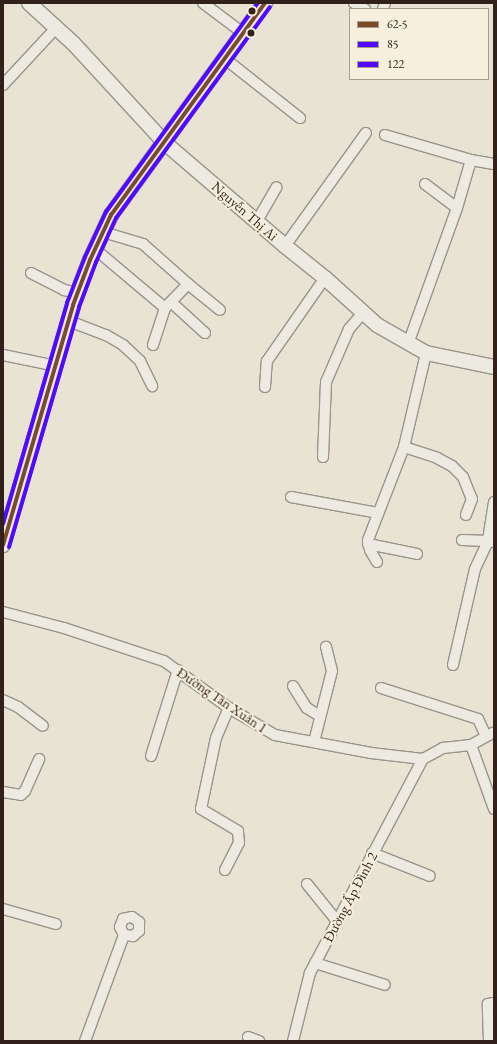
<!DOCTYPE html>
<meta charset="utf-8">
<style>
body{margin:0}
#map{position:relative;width:497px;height:1044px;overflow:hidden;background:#e8e3d3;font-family:"EB Garamond",serif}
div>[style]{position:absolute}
.roads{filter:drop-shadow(1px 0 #99948b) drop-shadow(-1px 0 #99948b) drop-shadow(0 1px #99948b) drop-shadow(0 -1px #99948b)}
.street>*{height:10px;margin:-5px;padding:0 5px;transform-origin:5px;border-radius:5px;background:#edeae2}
.secondary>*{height:14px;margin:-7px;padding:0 7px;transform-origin:7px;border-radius:7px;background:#edeae2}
.bus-1>*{height:4px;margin:-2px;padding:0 2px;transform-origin:2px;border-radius:2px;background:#7a4b2a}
.bus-2>*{height:4px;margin:-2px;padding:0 2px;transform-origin:2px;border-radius:2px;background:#4f0aff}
.bus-3>*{height:4px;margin:-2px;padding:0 2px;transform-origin:2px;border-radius:2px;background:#4f0aff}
.dots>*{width:11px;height:11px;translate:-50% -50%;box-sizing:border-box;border:2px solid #f6efdd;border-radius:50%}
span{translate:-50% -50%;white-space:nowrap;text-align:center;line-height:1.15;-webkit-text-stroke:4px #f6efdd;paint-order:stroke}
.street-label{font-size:14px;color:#32211b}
.frame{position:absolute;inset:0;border:4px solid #32211b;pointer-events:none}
.legend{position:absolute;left:349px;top:8px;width:140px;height:72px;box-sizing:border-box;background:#f6efdd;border:1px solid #a89d8f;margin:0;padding:5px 7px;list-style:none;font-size:12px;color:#32211b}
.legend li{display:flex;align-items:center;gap:8px;height:20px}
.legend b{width:20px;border:1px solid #a89d8f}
</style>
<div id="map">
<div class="roads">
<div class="street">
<i style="left:203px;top:3px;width:50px;rotate:36.9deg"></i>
<i style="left:354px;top:3px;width:13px;rotate:29deg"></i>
<i style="left:383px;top:9px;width:6px;rotate:-72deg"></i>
<i style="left:224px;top:58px;width:97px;rotate:38.3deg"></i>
<i style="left:3px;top:85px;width:78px;rotate:-47.1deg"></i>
<i style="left:385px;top:135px;width:90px;rotate:16.2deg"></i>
<i style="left:471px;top:160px;width:50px;rotate:106.3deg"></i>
<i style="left:457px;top:208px;width:145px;rotate:109.8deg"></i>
<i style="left:471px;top:160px;width:23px;rotate:10deg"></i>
<i style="left:425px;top:184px;width:40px;rotate:37deg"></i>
<i style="left:257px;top:221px;width:39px;rotate:-60deg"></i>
<i style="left:103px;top:232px;width:42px;rotate:16.7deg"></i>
<i style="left:143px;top:244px;width:60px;rotate:41.6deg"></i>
<i style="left:188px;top:284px;width:33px;rotate:134deg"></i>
<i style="left:285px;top:246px;width:139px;rotate:-54.4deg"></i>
<i style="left:95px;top:249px;width:92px;rotate:40.1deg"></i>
<i style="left:165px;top:308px;width:39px;rotate:108deg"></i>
<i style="left:31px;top:273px;width:37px;rotate:27deg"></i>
<i style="left:64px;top:290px;width:14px;rotate:12deg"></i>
<i style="left:188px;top:284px;width:41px;rotate:39.1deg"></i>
<i style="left:171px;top:302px;width:46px;rotate:42.4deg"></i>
<i style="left:69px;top:321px;width:40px;rotate:21deg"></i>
<i style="left:106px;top:335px;width:20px;rotate:30deg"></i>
<i style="left:123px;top:345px;width:23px;rotate:43deg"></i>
<i style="left:140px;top:361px;width:28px;rotate:64deg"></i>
<i style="left:3px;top:355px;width:54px;rotate:11.7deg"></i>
<i style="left:265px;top:387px;width:26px;rotate:-86deg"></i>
<i style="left:267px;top:361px;width:101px;rotate:-55.1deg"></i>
<i style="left:404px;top:447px;width:35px;rotate:18deg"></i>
<i style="left:437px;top:458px;width:17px;rotate:28deg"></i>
<i style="left:452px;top:466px;width:16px;rotate:45deg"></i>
<i style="left:463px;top:477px;width:24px;rotate:68deg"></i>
<i style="left:472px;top:499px;width:17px;rotate:111deg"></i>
<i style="left:323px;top:457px;width:75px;rotate:-87.7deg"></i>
<i style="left:326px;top:382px;width:58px;rotate:-66.5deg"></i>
<i style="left:349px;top:329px;width:21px;rotate:-49deg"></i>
<i style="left:291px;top:497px;width:88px;rotate:10.4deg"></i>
<i style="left:494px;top:502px;width:39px;rotate:99deg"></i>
<i style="left:488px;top:541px;width:6px;rotate:9deg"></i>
<i style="left:368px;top:544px;width:50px;rotate:11.5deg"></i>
<i style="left:377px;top:562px;width:14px;rotate:-120deg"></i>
<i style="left:370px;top:550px;width:10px;rotate:-101deg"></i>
<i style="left:368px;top:540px;width:100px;rotate:-68.8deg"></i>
<i style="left:404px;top:447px;width:97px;rotate:-76.8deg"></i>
<i style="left:3px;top:612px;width:63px;rotate:14.7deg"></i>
<i style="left:64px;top:628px;width:105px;rotate:18.3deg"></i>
<i style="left:164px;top:661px;width:80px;rotate:35.9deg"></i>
<i style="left:229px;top:708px;width:53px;rotate:30.4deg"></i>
<i style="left:275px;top:735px;width:98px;rotate:10.6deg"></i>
<i style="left:371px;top:753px;width:52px;rotate:6.6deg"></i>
<i style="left:423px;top:759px;width:23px;rotate:-29deg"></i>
<i style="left:443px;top:748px;width:28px;rotate:-6deg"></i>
<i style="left:471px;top:745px;width:26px;rotate:-29deg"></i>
<i style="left:453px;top:665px;width:98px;rotate:-77.1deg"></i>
<i style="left:475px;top:569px;width:31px;rotate:-65deg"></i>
<i style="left:488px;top:541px;width:26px;rotate:-178deg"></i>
<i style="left:293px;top:686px;width:26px;rotate:58deg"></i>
<i style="left:307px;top:708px;width:15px;rotate:32deg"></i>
<i style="left:381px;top:688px;width:102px;rotate:17.7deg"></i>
<i style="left:478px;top:719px;width:19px;rotate:65deg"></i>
<i style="left:3px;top:700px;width:17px;rotate:25deg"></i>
<i style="left:18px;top:707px;width:31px;rotate:37deg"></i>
<i style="left:314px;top:742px;width:73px;rotate:-75.8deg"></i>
<i style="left:332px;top:671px;width:25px;rotate:-104deg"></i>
<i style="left:471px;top:745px;width:68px;rotate:70.2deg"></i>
<i style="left:151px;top:756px;width:90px;rotate:-72.6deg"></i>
<i style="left:3px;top:792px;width:18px;rotate:9deg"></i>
<i style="left:21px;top:795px;width:6px;rotate:-45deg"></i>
<i style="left:25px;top:791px;width:35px;rotate:-66deg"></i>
<i style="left:372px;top:853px;width:62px;rotate:21.6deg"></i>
<i style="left:225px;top:870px;width:30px;rotate:-63deg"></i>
<i style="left:239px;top:843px;width:12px;rotate:-95deg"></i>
<i style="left:238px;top:831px;width:43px;rotate:-149.3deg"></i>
<i style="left:201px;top:809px;width:73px;rotate:-78.1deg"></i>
<i style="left:216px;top:738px;width:33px;rotate:-67deg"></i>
<i style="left:307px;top:884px;width:48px;rotate:51deg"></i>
<i style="left:3px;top:909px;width:55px;rotate:15.8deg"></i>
<i style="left:132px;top:917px;width:9px;rotate:36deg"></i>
<i style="left:139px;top:922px;width:9px;rotate:90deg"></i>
<i style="left:139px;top:931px;width:8px;rotate:140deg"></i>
<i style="left:133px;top:936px;width:9px;rotate:-174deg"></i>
<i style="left:124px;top:935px;width:9px;rotate:-117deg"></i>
<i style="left:120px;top:927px;width:9px;rotate:-69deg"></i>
<i style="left:123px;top:919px;width:9px;rotate:-13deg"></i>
<i style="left:315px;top:963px;width:73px;rotate:17.4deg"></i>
<i style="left:248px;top:1037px;width:12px;rotate:20deg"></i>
<i style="left:85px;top:1041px;width:113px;rotate:-69.8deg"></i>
<i style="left:293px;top:1041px;width:70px;rotate:-76deg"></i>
<i style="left:310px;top:973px;width:242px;rotate:-62.2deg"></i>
<i style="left:489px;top:1041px;width:37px;rotate:-92deg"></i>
<i style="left:488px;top:1004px;width:6px;rotate:-9deg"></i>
</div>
<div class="secondary">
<i style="left:29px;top:3px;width:59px;rotate:42.3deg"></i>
<i style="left:73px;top:43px;width:136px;rotate:47.4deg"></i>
<i style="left:165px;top:143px;width:158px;rotate:40.6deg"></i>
<i style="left:285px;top:246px;width:51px;rotate:38.7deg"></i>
<i style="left:325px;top:278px;width:70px;rotate:42.1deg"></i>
<i style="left:377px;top:325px;width:56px;rotate:29.7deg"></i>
<i style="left:426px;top:353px;width:69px;rotate:11.6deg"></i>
<i style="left:3px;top:545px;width:250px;rotate:-73.7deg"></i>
<i style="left:73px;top:305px;width:48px;rotate:-69.3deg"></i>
<i style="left:90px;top:260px;width:50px;rotate:-65deg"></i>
<i style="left:111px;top:215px;width:262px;rotate:-54deg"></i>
</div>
</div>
<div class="bus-1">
<i style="left:3px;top:545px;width:250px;rotate:-73.7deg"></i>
<i style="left:73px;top:305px;width:48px;rotate:-69.3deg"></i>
<i style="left:90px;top:260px;width:50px;rotate:-65deg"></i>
<i style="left:111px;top:215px;width:262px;rotate:-54deg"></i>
</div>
<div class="bus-2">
<i style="left:9px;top:547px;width:250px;rotate:-73.7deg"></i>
<i style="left:79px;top:307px;width:48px;rotate:-69.3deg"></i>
<i style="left:96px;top:262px;width:48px;rotate:-65.6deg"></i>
<i style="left:116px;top:218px;width:261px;rotate:-53.9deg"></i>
</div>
<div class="bus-3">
<i style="left:3px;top:524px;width:230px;rotate:-73.8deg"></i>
<i style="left:67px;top:303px;width:49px;rotate:-68.6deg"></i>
<i style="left:85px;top:257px;width:50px;rotate:-65deg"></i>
<i style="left:106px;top:212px;width:258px;rotate:-54deg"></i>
</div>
<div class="dots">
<i style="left:252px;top:11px;background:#32211b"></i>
<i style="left:251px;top:33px;background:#32211b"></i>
</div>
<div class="street-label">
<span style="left:245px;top:211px;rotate:41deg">Nguyễn Thị Ai</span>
<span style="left:222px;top:700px;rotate:34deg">Đường Tân Xuân 1</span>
<span style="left:350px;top:897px;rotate:-62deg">Đường Ấp Đình 2</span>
</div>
<div class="frame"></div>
<ul class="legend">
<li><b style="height:5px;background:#7a4b2a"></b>62-5</li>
<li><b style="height:5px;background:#4f0aff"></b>85</li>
<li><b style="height:5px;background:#4f0aff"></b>122</li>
</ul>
</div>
